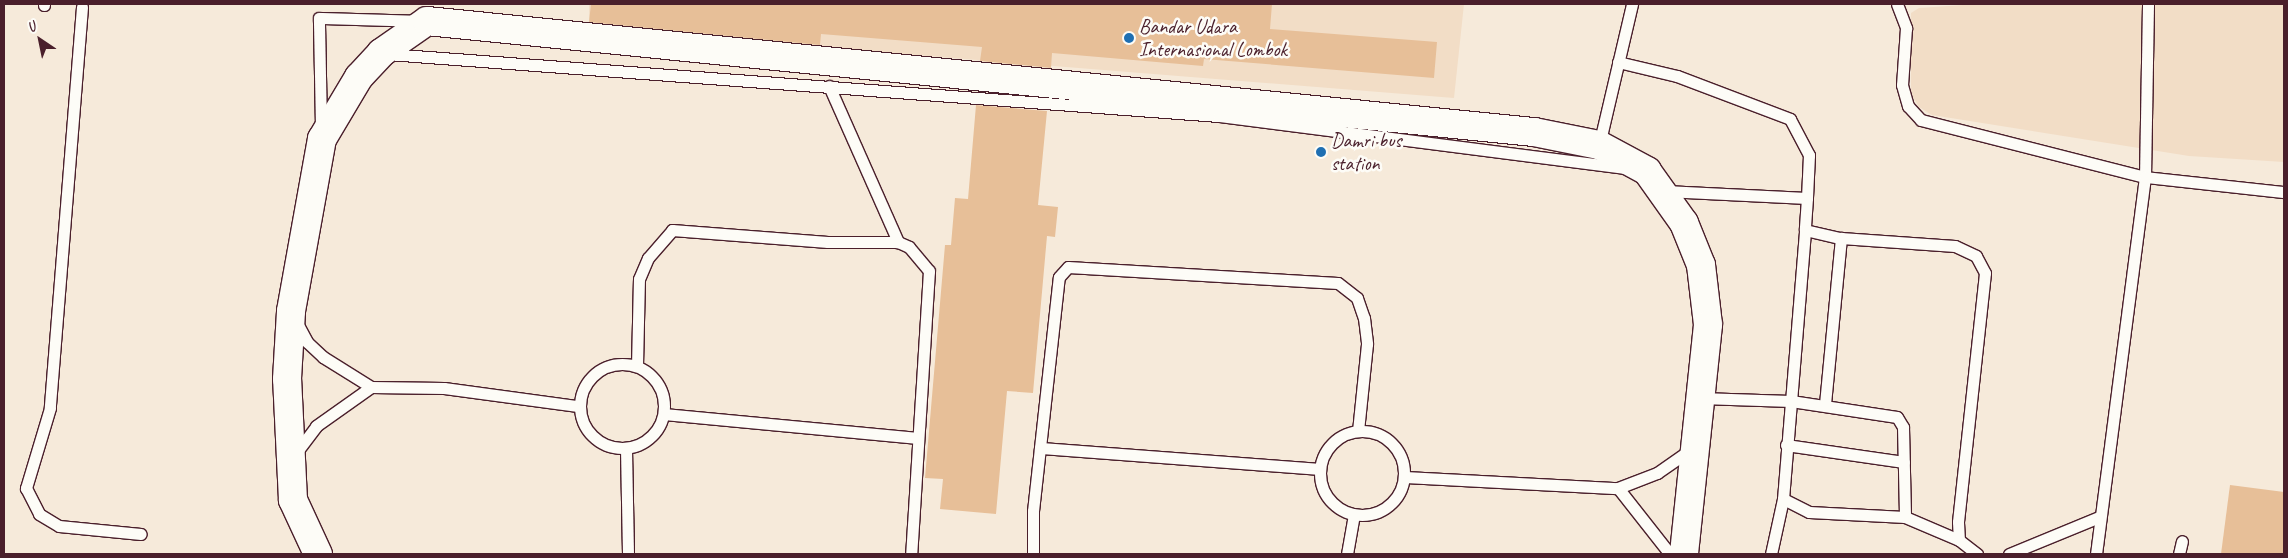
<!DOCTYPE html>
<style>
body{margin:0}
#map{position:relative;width:2288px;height:558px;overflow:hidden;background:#f6eada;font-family:Caveat,sans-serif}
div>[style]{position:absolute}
.built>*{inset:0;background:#f2ddc6}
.building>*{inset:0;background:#e7bf98}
.roads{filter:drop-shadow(1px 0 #4a1f2b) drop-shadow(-1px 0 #4a1f2b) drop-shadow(0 1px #4a1f2b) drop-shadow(0 -1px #4a1f2b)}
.lane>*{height:11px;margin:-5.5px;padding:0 5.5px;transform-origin:5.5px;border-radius:5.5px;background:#fdfcf7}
.lane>.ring{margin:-5.5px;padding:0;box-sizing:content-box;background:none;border:11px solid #fdfcf7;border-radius:50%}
.secondary>*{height:28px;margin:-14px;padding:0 14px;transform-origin:14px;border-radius:14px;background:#fdfcf7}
.dots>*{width:14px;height:14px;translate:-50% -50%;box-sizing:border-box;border:2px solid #fdfcf7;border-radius:50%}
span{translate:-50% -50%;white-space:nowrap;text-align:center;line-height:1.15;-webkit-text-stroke:5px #fdfcf7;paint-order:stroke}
.poi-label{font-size:20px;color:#4a1f2b}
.left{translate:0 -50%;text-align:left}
.frame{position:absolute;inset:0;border:5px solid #4a1f2b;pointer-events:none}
.north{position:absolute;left:15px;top:15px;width:50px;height:50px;-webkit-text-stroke:4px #fdfcf7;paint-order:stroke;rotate:326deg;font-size:14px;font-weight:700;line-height:20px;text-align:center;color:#4a1f2b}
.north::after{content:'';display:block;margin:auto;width:18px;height:22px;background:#4a1f2b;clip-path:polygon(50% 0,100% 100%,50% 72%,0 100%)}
</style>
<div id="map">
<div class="built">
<i style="clip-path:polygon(589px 4px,1464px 4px,1454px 98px,589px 29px)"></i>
<i style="clip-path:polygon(1978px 4px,2284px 4px,2284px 162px,2189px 156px,1932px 115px,1919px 107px,1911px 94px,1911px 13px,1919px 8px)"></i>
</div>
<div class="building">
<i style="clip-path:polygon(591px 4px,1272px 4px,1270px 29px,1437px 42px,1434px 78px,1204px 59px,1203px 66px,1052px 53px,1051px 68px,980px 61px,982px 47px,821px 34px,820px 45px,589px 22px)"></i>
<i style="clip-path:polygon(976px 105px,1047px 111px,1038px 205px,1058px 207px,1055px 237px,1047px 236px,1033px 393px,1007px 391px,996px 514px,940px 509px,943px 479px,925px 478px,945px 245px,951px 245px,955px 198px,968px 199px)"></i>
<i style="clip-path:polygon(2230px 485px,2284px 492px,2284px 554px,2221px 554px)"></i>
</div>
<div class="roads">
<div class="lane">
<i style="left:1897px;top:4px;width:26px;rotate:69deg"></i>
<i style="left:1906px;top:28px;width:57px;rotate:94deg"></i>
<i style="left:1902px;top:85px;width:22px;rotate:74deg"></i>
<i style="left:1908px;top:106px;width:19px;rotate:47deg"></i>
<i style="left:1921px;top:120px;width:231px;rotate:14.3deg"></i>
<i style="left:2145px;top:177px;width:173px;rotate:-89deg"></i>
<i style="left:44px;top:5px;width:1px;rotate:-90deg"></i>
<i style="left:82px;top:7px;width:402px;rotate:94.6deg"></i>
<i style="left:50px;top:408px;width:84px;rotate:106.7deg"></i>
<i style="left:26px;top:488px;width:29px;rotate:63deg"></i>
<i style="left:39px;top:514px;width:23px;rotate:31deg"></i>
<i style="left:59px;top:526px;width:82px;rotate:5.6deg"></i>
<i style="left:388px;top:54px;width:833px;rotate:4.27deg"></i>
<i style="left:1219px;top:116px;width:408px;rotate:7.3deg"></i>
<i style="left:1618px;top:62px;width:61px;rotate:13.3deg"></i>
<i style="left:1677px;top:76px;width:121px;rotate:20.8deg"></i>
<i style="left:1790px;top:119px;width:41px;rotate:62.2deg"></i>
<i style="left:1809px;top:155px;width:43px;rotate:92.7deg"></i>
<i style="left:829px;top:86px;width:171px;rotate:66.1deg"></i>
<i style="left:321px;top:127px;width:109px;rotate:-91.1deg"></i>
<i style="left:319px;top:18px;width:99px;rotate:1.7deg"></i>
<i style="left:1599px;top:145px;width:145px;rotate:-76.8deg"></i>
<i style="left:1665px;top:191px;width:142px;rotate:2.8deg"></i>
<i style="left:1807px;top:198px;width:32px;rotate:94deg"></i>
<i style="left:296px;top:321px;width:24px;rotate:62deg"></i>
<i style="left:307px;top:342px;width:22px;rotate:43deg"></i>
<i style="left:323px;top:357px;width:57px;rotate:32deg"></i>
<i style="left:371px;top:387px;width:73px;rotate:0.8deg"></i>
<i style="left:444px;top:388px;width:135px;rotate:7.7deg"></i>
<i class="ring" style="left:580px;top:364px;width:73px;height:73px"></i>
<i style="left:637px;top:366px;width:87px;rotate:-88.7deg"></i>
<i style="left:639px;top:279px;width:23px;rotate:-67deg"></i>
<i style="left:648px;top:258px;width:37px;rotate:-49deg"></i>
<i style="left:672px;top:230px;width:156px;rotate:4.4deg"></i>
<i style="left:828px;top:242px;width:70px"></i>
<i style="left:898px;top:242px;width:12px;rotate:24deg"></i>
<i style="left:909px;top:247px;width:31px;rotate:50deg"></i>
<i style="left:929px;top:271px;width:284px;rotate:93.6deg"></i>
<i style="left:1700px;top:398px;width:91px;rotate:1.9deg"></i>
<i style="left:1791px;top:401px;width:107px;rotate:8.6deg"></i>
<i style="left:1897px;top:417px;width:12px;rotate:59deg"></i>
<i style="left:1903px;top:427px;width:90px;rotate:88.7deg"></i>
<i style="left:1825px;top:404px;width:167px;rotate:-84.5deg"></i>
<i style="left:664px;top:414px;width:255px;rotate:5.4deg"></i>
<i class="ring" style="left:1320px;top:431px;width:73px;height:73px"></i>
<i style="left:1786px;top:445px;width:119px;rotate:8.2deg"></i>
<i style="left:1040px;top:448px;width:279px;rotate:4.3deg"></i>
<i style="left:626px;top:449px;width:105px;rotate:88.9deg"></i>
<i style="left:296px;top:453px;width:34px;rotate:-53deg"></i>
<i style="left:316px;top:426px;width:67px;rotate:-35.3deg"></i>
<i style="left:1405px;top:477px;width:213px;rotate:3deg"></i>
<i style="left:1618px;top:488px;width:42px;rotate:-21deg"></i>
<i style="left:1657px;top:473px;width:44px;rotate:-34.8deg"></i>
<i style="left:1618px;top:488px;width:84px;rotate:51.8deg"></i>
<i style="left:1959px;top:540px;width:59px;rotate:-156.9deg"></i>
<i style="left:1905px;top:517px;width:96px;rotate:-177deg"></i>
<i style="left:1809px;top:512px;width:29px;rotate:-153deg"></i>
<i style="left:1783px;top:499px;width:270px;rotate:-85.3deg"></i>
<i style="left:1805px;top:230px;width:37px;rotate:13deg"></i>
<i style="left:1841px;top:238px;width:114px;rotate:4deg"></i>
<i style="left:1955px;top:246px;width:23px;rotate:25deg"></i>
<i style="left:1976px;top:256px;width:19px;rotate:62deg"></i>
<i style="left:1985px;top:273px;width:250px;rotate:96.2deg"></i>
<i style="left:1958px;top:522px;width:18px;rotate:87deg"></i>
<i style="left:1959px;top:540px;width:23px;rotate:38deg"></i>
<i style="left:1033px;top:554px;width:43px;rotate:-90deg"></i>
<i style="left:1033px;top:511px;width:235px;rotate:-83.7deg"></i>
<i style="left:1059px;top:277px;width:13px;rotate:-48deg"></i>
<i style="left:1068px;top:267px;width:270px;rotate:3.4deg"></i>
<i style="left:1338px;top:283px;width:24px;rotate:38deg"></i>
<i style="left:1357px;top:298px;width:21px;rotate:71deg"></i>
<i style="left:1364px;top:318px;width:26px;rotate:83deg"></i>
<i style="left:1367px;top:344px;width:87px;rotate:95.9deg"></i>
<i style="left:1347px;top:554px;width:40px;rotate:-80deg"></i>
<i style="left:1771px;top:554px;width:56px;rotate:-77.7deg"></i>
<i style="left:2009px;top:554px;width:97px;rotate:-22.3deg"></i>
<i style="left:2096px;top:554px;width:380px;rotate:-82.6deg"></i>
<i style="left:2145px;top:177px;width:140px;rotate:6.2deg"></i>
<i style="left:2179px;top:554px;width:13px;rotate:-77deg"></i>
</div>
<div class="secondary">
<i style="left:318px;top:554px;width:60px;rotate:-114.8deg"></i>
<i style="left:293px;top:500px;width:121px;rotate:-92.8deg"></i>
<i style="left:287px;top:379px;width:68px;rotate:-86.6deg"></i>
<i style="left:291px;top:311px;width:175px;rotate:-79.8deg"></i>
<i style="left:322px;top:139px;width:72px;rotate:-59.2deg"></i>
<i style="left:359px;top:77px;width:33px;rotate:-47deg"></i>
<i style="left:381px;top:53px;width:56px;rotate:-34.8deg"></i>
<i style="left:427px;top:21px;width:1113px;rotate:5.73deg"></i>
<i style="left:1534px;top:132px;width:66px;rotate:11.3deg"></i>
<i style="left:1599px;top:145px;width:55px;rotate:28.4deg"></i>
<i style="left:1647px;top:171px;width:64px;rotate:54.6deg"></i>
<i style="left:1684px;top:223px;width:45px;rotate:68deg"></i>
<i style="left:1701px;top:265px;width:60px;rotate:83.3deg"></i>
<i style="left:1708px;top:325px;width:230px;rotate:96deg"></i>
</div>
</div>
<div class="dots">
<i style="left:1129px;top:38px;background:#1f6fb2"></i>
<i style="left:1321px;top:152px;background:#1f6fb2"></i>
</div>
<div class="poi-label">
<span class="left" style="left:1139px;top:38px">Bandar Udara<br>Internasional Lombok</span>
<span class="left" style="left:1331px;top:152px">Damri bus<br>station</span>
</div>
<div class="frame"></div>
<div class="north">U</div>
</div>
